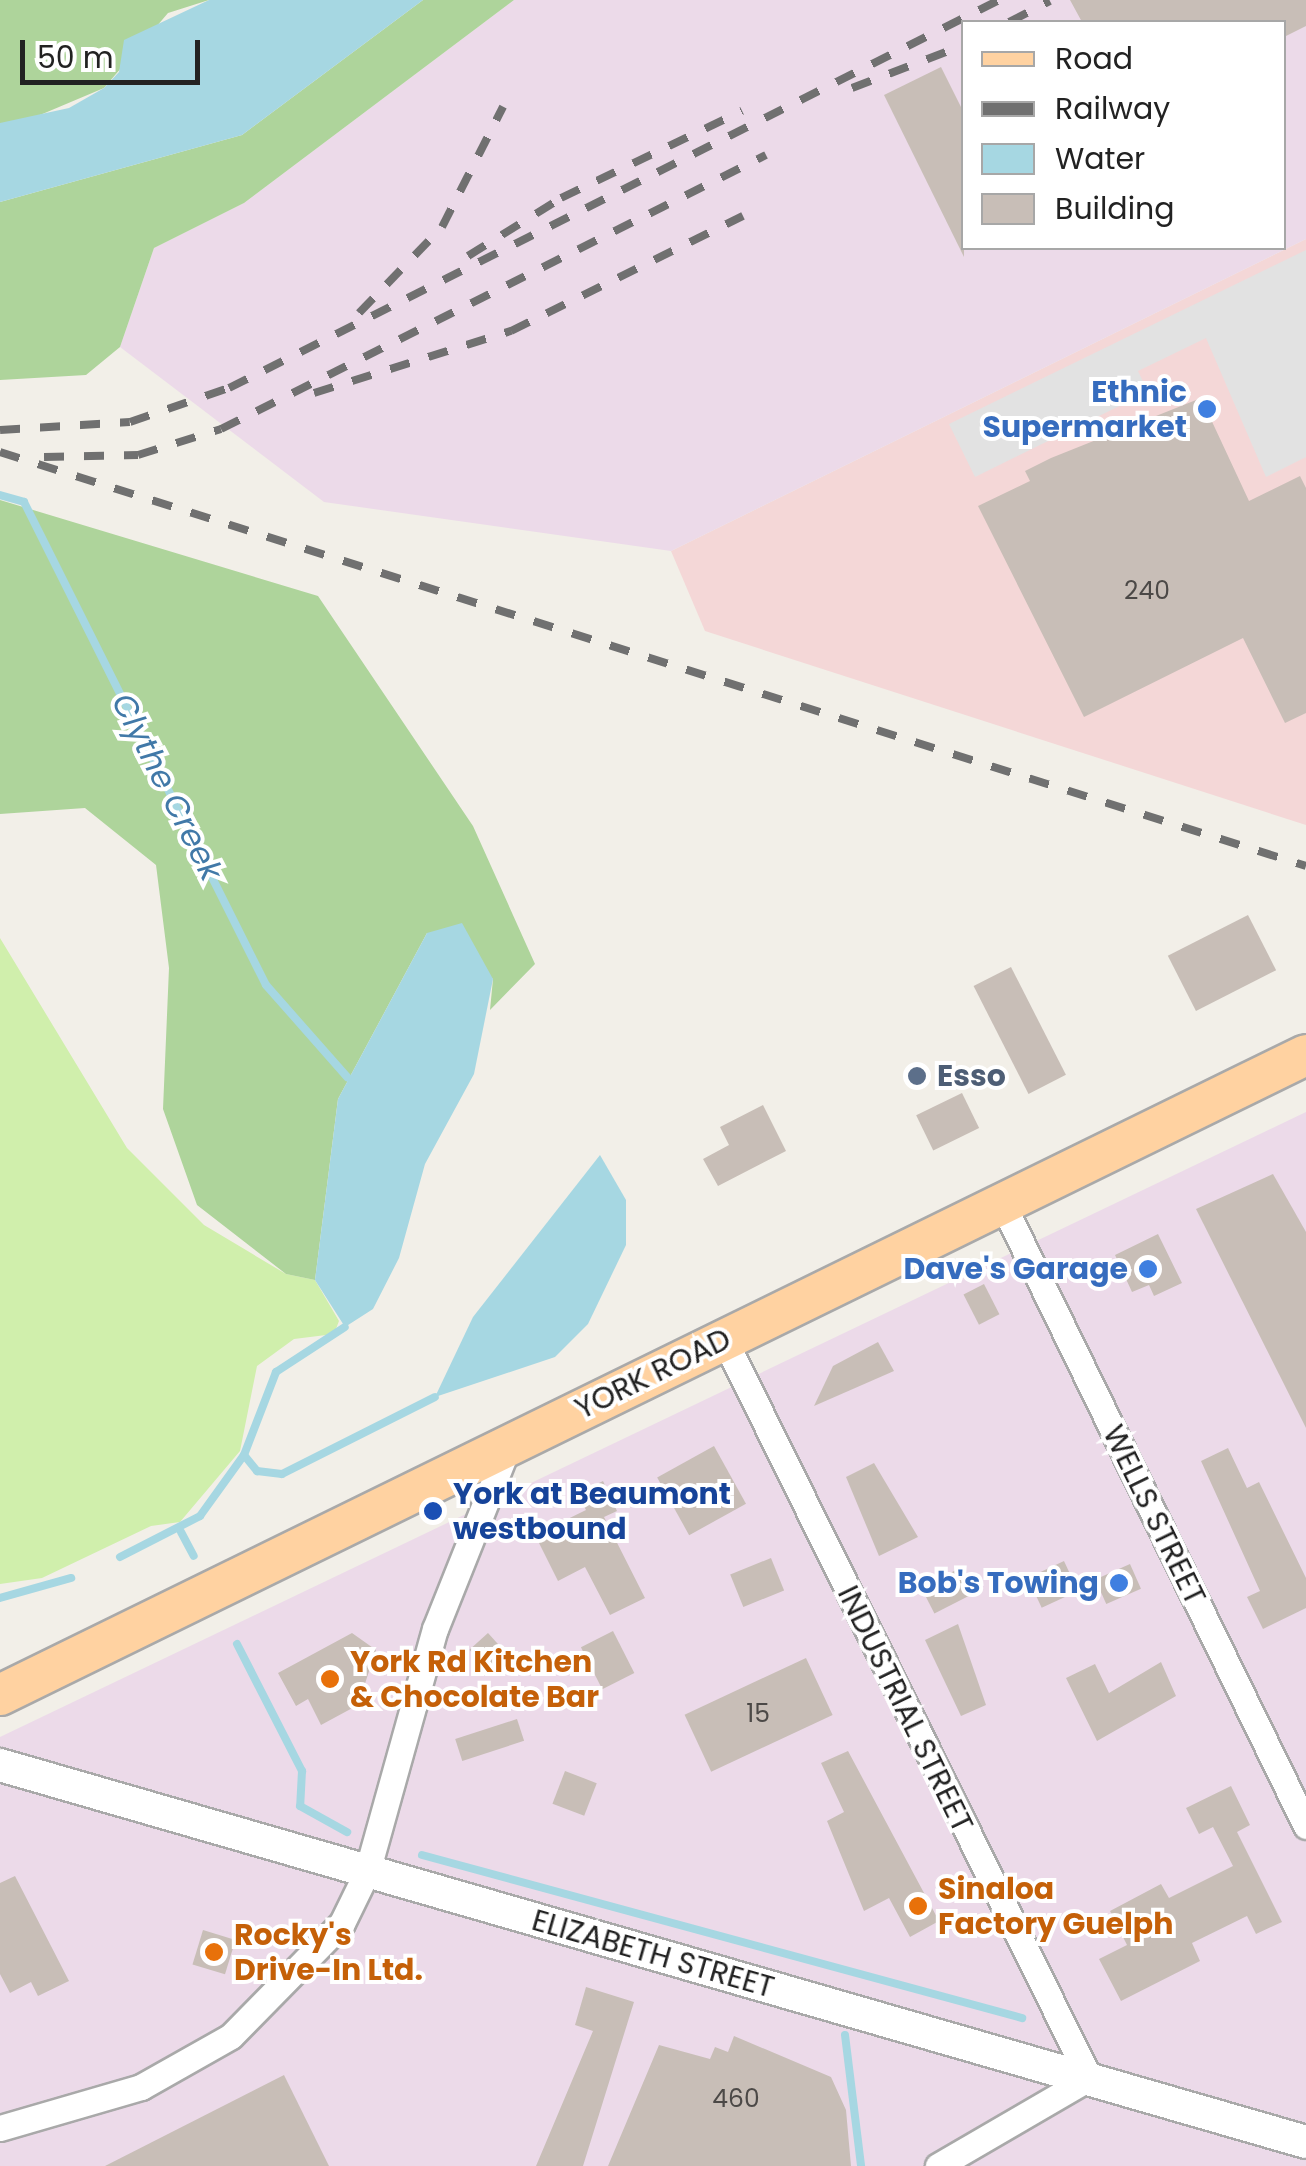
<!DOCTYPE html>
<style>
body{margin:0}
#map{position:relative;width:1306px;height:2166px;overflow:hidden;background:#f2efe8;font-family:Poppins,sans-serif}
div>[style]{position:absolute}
.commercial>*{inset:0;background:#f4d7d7}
.industrial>*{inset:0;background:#ecdae9}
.grass>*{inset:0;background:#d0efac}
.forest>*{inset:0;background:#aed49b}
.parking>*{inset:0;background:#e2e2e2}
.water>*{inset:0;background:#a6d7e2}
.stream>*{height:8px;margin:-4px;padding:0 4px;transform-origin:4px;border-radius:4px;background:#a6d7e2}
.building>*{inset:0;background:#c8beb7;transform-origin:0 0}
.roads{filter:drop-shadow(2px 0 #a9a9a9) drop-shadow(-2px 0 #a9a9a9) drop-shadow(0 2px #a9a9a9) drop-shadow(0 -2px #a9a9a9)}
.minor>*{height:25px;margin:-12.5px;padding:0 12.5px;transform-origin:12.5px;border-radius:12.5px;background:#fff}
.tertiary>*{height:32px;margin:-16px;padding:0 16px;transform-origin:16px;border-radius:16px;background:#fff}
.primary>*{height:40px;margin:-20px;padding:0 20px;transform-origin:20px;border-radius:20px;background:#ffd2a1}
.rail>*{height:8px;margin-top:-4px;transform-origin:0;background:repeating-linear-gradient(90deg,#707070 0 20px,transparent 0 40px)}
.dots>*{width:28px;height:28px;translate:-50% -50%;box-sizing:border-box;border:5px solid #fff;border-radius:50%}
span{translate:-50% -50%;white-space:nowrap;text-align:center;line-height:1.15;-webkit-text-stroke:8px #fff;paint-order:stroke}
.number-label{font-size:25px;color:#4c4947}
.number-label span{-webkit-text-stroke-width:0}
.shop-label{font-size:30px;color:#366cbe;font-weight:700}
.right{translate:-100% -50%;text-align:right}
.service-label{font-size:30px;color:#4e5e75;font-weight:700}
.left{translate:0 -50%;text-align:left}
.street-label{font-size:30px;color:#222}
.transit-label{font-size:30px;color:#164399;font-weight:700}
.food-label{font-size:30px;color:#c56008;font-weight:700}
.water-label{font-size:32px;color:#4179a8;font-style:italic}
.legend{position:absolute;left:961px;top:20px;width:325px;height:230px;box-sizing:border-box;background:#fff;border:2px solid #a7a7a7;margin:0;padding:12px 18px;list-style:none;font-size:30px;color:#222}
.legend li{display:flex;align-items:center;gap:20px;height:50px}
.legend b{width:50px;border:2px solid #a7a7a7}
.scale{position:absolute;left:20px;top:40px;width:180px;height:45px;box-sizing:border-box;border:5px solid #222;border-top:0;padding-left:12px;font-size:30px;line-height:35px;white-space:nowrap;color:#222;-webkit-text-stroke:8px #fff;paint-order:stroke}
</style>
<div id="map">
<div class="commercial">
<i style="clip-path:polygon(1306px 239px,1306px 825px,705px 631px,671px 551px)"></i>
</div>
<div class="industrial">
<i style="clip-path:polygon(evenodd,514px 0,1306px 0,1306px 239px,671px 551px,324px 502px,120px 347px,154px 248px,244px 203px,514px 0,964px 22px,1284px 22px,1284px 248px,964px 248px,964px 22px)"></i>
<i style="clip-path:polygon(1306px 1112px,1306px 2166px,0 2166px,0 1737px)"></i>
</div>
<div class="grass">
<i style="clip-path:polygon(0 938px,127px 1148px,204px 1225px,286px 1274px,315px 1280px,339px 1321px,334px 1334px,294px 1339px,257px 1366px,240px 1451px,180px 1522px,151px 1526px,42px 1578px,0 1584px)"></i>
</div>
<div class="forest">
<i style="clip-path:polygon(0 0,209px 0,168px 13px,104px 88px,14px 126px,0 123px)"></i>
<i style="clip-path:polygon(423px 0,514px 0,244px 203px,154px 248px,120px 347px,86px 375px,0 380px,0 202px,242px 135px)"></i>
<i style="clip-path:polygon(0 500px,318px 596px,473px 826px,535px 964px,490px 1010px,493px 979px,427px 933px,338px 1099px,315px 1280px,286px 1274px,197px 1205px,163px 1109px,169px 968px,156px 865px,85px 808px,0 814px)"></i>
</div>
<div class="parking">
<i style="clip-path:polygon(1306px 250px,1306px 457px,1266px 477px,1206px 338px,1138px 371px,1148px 392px,975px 477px,949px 424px)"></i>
</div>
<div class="water">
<i style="clip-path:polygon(209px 0,423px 0,242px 135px,0 202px,0 123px,69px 108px,104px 88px,119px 72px,124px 40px)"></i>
<i style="clip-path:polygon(462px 923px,493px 979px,474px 1074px,425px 1164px,399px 1258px,373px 1309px,345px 1327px,315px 1280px,338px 1099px,427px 933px)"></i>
<i style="clip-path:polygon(600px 1155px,626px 1200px,626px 1245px,588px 1324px,555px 1357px,435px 1397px,473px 1317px)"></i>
</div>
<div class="stream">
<i style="left:0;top:495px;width:25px;rotate:16deg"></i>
<i style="left:24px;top:502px;width:540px;rotate:63.39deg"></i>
<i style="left:266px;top:985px;width:123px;rotate:48.6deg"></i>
<i style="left:244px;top:1455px;width:21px;rotate:51deg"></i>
<i style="left:257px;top:1471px;width:25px;rotate:7deg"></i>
<i style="left:282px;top:1474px;width:171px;rotate:-26.7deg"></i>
<i style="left:181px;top:1532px;width:27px;rotate:62deg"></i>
<i style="left:120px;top:1557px;width:90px;rotate:-27.1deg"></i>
<i style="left:200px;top:1516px;width:75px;rotate:-54.2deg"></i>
<i style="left:244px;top:1455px;width:89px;rotate:-68.9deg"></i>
<i style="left:276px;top:1372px;width:82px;rotate:-33.1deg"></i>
<i style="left:0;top:1598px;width:74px;rotate:-15.7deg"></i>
<i style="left:237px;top:1644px;width:143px;rotate:62.9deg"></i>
<i style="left:302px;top:1771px;width:35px;rotate:93deg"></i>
<i style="left:300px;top:1806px;width:54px;rotate:29deg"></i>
<i style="left:422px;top:1855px;width:622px;rotate:15.2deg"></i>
<i style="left:845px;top:2035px;width:132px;rotate:83deg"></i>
</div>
<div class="building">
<i style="clip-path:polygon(1070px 0,1306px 0,1306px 26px,1284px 37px,1284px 22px,1082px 22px)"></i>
<i style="clip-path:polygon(941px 67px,964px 113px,964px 257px,884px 95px)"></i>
<i style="clip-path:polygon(1201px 398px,1249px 501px,1300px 476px,1306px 488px,1306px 713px,1285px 723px,1243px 638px,1084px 717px,978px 506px,1030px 481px,1025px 471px,1051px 458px)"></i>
<i style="left:1248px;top:915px;width:62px;height:90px;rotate:63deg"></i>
<i style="left:1011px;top:967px;width:121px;height:42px;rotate:63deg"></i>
<i style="left:962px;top:1093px;width:39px;height:51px;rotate:64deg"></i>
<i style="clip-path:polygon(763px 1105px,786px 1151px,718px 1186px,703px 1159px,729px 1145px,720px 1127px)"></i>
<i style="clip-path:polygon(1273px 1174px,1306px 1232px,1306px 1428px,1196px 1209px)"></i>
<i style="clip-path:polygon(1158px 1234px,1182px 1283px,1154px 1296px,1149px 1285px,1132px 1292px,1115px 1255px)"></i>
<i style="left:984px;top:1284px;width:34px;height:23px;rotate:63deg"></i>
<i style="clip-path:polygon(878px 1342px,894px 1371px,814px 1406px,833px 1366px)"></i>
<i style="left:714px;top:1446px;width:66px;height:65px;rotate:61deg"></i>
<i style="clip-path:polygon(1228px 1448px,1247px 1488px,1259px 1482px,1306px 1578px,1306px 1608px,1263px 1629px,1247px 1597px,1260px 1591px,1201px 1461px)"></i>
<i style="clip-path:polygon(874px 1463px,918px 1537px,879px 1556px,846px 1477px)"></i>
<i style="clip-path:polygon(603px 1481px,617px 1511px,604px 1517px,645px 1598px,610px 1615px,585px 1567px,558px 1581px,535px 1535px,586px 1510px,577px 1494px)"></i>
<i style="left:771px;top:1558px;width:35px;height:44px;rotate:68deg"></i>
<i style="left:1064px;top:1561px;width:33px;height:40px;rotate:65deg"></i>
<i style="left:1130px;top:1564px;width:27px;height:38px;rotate:66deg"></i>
<i style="left:956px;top:1570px;width:29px;height:39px;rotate:63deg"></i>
<i style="clip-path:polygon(958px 1624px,986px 1705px,961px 1716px,925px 1640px)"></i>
<i style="left:613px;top:1631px;width:47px;height:36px;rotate:63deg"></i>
<i style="clip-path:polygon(352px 1633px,376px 1650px,358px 1705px,321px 1725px,308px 1699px,296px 1706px,278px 1673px)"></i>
<i style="left:488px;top:1633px;width:31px;height:25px;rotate:48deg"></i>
<i style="left:806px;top:1658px;width:63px;height:134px;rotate:65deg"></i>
<i style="clip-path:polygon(1161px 1662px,1176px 1696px,1097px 1741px,1066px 1678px,1095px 1664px,1109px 1693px)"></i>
<i style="left:517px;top:1719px;width:23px;height:65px;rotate:72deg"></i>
<i style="clip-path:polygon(848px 1751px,939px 1921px,910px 1937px,889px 1898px,864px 1911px,827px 1821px,844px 1812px,821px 1763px)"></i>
<i style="left:565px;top:1771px;width:34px;height:35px;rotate:21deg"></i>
<i style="clip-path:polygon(1231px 1786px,1250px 1825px,1237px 1832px,1282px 1922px,1256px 1934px,1247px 1916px,1192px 1943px,1200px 1961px,1121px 2001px,1099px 1959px,1127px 1945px,1110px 1911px,1161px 1884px,1169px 1898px,1233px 1866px,1213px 1827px,1199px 1834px,1186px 1808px)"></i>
<i style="clip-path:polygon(15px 1876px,69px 1981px,38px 1996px,31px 1982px,10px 1993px,0 1974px,0 1883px)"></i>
<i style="left:203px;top:1930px;width:34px;height:36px;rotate:17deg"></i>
<i style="clip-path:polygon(586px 1987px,634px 2002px,583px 2166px,536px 2166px,593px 2031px,575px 2025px)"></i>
<i style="clip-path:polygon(734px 2036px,831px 2077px,846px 2110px,851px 2166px,608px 2166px,659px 2045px,710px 2059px,715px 2047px,728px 2052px)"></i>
<i style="clip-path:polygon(284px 2075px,329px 2166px,105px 2166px)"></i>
</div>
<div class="roads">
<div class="minor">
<i style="left:1003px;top:1205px;width:691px;rotate:63.99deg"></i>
<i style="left:724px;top:1339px;width:824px;rotate:63.71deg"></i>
<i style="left:1089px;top:2078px;width:175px;rotate:149.8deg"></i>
<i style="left:0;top:2128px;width:147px;rotate:-16.2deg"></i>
<i style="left:141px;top:2087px;width:103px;rotate:-29.5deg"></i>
<i style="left:231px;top:2036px;width:158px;rotate:-45.5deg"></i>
<i style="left:342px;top:1923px;width:57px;rotate:-63.9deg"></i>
<i style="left:367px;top:1872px;width:252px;rotate:-74.4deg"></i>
<i style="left:435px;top:1629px;width:199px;rotate:-68.2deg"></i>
</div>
<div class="tertiary">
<i style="left:0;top:1765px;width:1359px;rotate:16.1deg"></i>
</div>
<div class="primary">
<i style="left:0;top:1695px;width:1454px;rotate:-26.11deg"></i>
</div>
</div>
<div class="rail">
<i style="left:1009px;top:22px;width:46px;rotate:-27.1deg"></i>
<i style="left:852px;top:88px;width:120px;rotate:-21deg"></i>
<i style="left:468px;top:256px;width:110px;rotate:-31.9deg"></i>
<i style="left:561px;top:198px;width:201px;rotate:-25.7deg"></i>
<i style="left:359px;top:313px;width:120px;rotate:-46deg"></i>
<i style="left:442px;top:227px;width:135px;rotate:-63.1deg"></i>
<i style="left:314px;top:393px;width:207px;rotate:-17.5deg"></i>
<i style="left:511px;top:331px;width:259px;rotate:-26.4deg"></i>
<i style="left:0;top:430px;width:130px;rotate:-3.5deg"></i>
<i style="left:130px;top:422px;width:105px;rotate:-19deg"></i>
<i style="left:229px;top:388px;width:862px;rotate:-26.74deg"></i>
<i style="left:0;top:452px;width:1370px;rotate:17.59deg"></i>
<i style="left:44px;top:457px;width:94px;rotate:-1.2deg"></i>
<i style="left:138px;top:455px;width:87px;rotate:-17.4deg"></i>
<i style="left:221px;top:429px;width:610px;rotate:-26.69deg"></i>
</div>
<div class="dots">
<i style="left:1207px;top:409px;background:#3f7fe0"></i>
<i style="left:917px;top:1076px;background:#5c6f8a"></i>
<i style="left:1148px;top:1269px;background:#3f7fe0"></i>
<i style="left:433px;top:1511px;background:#1a4fb4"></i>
<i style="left:1119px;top:1583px;background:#3f7fe0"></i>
<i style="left:330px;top:1679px;background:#e8710a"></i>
<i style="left:918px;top:1906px;background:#e8710a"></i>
<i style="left:214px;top:1952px;background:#e8710a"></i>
</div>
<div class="number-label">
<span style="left:1147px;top:591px">240</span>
<span style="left:758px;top:1714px">15</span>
<span style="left:736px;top:2099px">460</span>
</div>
<div class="shop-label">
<span class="right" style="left:1187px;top:409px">Ethnic<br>Supermarket</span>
<span class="right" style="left:1128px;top:1269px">Dave's Garage</span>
<span class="right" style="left:1099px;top:1583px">Bob's Towing</span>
</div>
<div class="service-label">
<span class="left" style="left:937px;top:1076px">Esso</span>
</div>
<div class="street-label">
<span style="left:653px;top:1374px;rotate:-26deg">YORK ROAD</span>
<span style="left:1154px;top:1515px;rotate:64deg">WELLS STREET</span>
<span style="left:905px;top:1709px;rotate:64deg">INDUSTRIAL STREET</span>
<span style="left:653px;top:1954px;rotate:16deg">ELIZABETH STREET</span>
</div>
<div class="transit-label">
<span class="left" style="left:453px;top:1511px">York at Beaumont<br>westbound</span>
</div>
<div class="food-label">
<span class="left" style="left:350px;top:1679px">York Rd Kitchen<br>&amp; Chocolate Bar</span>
<span class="left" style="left:938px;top:1906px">Sinaloa<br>Factory Guelph</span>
<span class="left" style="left:234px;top:1952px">Rocky's<br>Drive-In Ltd.</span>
</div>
<div class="water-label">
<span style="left:167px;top:787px;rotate:63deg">Clythe Creek</span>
</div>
<ul class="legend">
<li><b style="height:12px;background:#ffd2a1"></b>Road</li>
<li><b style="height:12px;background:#707070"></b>Railway</li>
<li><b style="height:28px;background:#a6d7e2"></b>Water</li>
<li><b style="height:28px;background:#c8beb7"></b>Building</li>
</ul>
<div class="scale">50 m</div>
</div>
